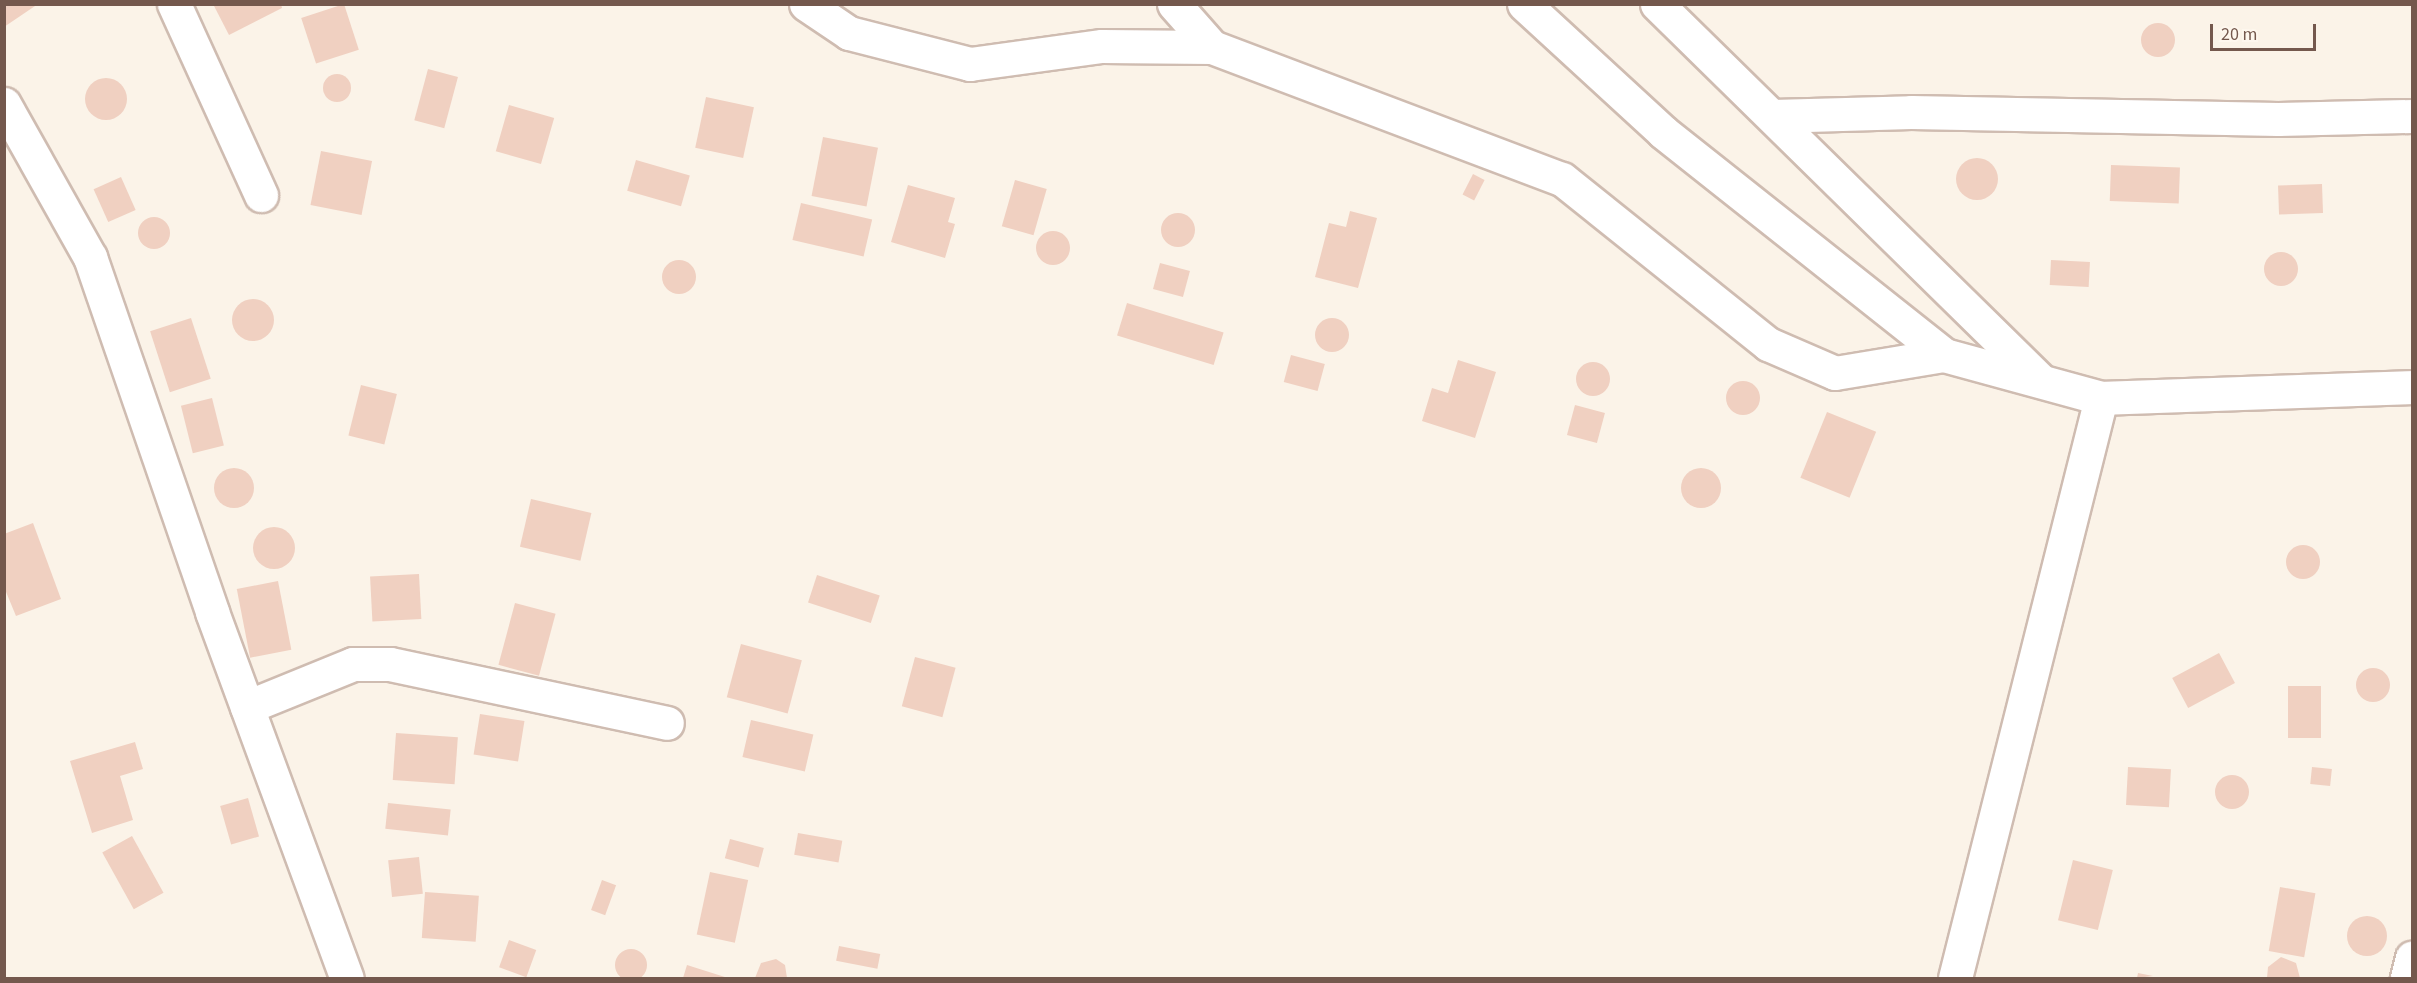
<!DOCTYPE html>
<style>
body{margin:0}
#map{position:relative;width:2417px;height:983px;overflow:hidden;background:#fbf3e8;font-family:"Source Sans 3",sans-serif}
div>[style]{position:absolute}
.building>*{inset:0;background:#f0d0c1;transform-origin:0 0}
.round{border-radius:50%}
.roads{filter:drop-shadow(2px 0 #cfbcb1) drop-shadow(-2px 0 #cfbcb1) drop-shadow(0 2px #cfbcb1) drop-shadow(0 -2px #cfbcb1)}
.minor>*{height:33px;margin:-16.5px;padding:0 16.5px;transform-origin:16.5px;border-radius:16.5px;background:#fff}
span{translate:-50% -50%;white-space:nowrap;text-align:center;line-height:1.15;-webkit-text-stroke:4.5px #fef7ee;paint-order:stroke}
.frame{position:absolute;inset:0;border:6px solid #74584d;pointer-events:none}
.scale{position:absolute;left:2210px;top:24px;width:106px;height:27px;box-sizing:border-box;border:3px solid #74584d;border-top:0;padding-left:8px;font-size:18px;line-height:21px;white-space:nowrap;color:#74584d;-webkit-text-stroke:4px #fef7ee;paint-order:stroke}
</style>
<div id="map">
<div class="building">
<i style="clip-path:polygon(4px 4px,38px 4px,4px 27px)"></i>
<i style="clip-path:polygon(213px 4px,281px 4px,282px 8px,229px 35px)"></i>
<i style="left:344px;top:4px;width:48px;height:45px;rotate:72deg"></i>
<i class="round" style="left:2141px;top:23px;width:34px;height:34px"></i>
<i style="left:428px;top:69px;width:31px;height:53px;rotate:15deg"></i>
<i class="round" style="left:323px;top:74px;width:28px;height:28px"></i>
<i class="round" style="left:85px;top:78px;width:42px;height:42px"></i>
<i style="left:706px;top:97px;width:49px;height:52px;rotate:12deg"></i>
<i style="left:509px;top:105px;width:47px;height:48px;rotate:16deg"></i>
<i style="left:823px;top:137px;width:56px;height:60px;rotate:11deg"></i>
<i style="left:321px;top:151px;width:52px;height:55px;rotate:11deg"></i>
<i class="round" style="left:1956px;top:158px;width:42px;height:42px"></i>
<i style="left:636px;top:160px;width:56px;height:32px;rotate:16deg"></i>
<i style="left:2111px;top:165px;width:69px;height:36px;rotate:2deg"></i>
<i style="left:1473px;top:174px;width:13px;height:23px;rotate:27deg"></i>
<i style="left:121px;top:177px;width:36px;height:30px;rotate:66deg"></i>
<i style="left:1015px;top:180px;width:33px;height:48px;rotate:16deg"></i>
<i style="left:2322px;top:184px;width:29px;height:44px;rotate:88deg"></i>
<i style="clip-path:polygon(908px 185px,955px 198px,948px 222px,955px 224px,945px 258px,891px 242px)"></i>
<i style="left:801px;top:203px;width:73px;height:38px;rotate:13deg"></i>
<i style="clip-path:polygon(1350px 211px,1377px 218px,1358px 288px,1315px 277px,1329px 223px,1346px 227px)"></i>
<i class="round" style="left:1161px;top:213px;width:34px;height:34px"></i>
<i class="round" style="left:138px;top:217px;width:32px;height:32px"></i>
<i class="round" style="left:1036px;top:231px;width:34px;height:34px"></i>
<i class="round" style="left:2264px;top:252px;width:34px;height:34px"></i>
<i class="round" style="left:662px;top:260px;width:34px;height:34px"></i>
<i style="left:2051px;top:260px;width:39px;height:25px;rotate:3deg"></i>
<i style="left:1160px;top:263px;width:31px;height:27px;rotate:15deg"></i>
<i class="round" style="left:232px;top:299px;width:42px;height:42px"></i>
<i style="left:1127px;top:303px;width:101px;height:34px;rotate:17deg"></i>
<i class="round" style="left:1315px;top:318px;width:34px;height:34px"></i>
<i style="left:191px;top:318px;width:64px;height:43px;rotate:72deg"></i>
<i style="left:1291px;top:355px;width:35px;height:28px;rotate:15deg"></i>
<i style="clip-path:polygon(1458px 360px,1496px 372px,1475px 438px,1422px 421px,1432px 388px,1448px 393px)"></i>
<i class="round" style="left:1576px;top:362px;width:34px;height:34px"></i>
<i class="round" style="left:1726px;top:381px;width:34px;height:34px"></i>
<i style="left:361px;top:385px;width:37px;height:52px;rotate:14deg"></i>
<i style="left:212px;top:398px;width:49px;height:32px;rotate:76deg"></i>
<i style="left:1575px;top:405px;width:31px;height:31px;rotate:15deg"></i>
<i style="left:1827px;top:412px;width:53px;height:71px;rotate:22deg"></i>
<i class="round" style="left:214px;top:468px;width:40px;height:40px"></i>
<i class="round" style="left:1681px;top:468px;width:40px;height:40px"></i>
<i style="left:531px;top:499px;width:62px;height:49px;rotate:13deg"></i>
<i style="clip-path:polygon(33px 523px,61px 599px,16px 616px,4px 587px,4px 534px)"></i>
<i class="round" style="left:253px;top:527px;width:42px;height:42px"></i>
<i class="round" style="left:2286px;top:545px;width:34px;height:34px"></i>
<i style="left:419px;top:574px;width:45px;height:49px;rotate:87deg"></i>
<i style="left:817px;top:575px;width:66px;height:29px;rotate:18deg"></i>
<i style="left:278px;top:581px;width:70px;height:42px;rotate:79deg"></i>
<i style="left:515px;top:603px;width:42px;height:64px;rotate:15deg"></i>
<i style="left:741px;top:644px;width:63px;height:55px;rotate:15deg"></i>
<i style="left:2219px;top:653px;width:34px;height:53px;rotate:62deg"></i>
<i style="left:915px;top:657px;width:42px;height:51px;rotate:15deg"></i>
<i class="round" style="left:2356px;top:668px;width:34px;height:34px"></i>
<i style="left:2288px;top:686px;width:33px;height:52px"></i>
<i style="left:480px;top:714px;width:45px;height:41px;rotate:9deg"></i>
<i style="left:751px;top:720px;width:64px;height:38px;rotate:13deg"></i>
<i style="left:396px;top:733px;width:62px;height:47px;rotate:4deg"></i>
<i style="clip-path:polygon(135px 742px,143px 769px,120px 776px,133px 820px,92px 833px,70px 761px)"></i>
<i style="left:2128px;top:767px;width:43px;height:38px;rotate:3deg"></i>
<i style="left:2312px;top:767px;width:20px;height:17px;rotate:6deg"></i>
<i class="round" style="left:2215px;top:775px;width:34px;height:34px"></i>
<i style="left:248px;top:798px;width:40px;height:29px;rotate:74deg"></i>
<i style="left:388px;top:803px;width:63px;height:26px;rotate:6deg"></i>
<i style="left:798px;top:833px;width:45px;height:22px;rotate:10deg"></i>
<i style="left:132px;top:836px;width:65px;height:34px;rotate:61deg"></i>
<i style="left:730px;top:839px;width:35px;height:20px;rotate:15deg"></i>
<i style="left:419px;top:857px;width:37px;height:31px;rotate:84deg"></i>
<i style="left:2073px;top:860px;width:41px;height:62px;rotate:14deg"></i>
<i style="left:710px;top:872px;width:39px;height:64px;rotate:12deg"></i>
<i style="left:602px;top:880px;width:15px;height:32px;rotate:20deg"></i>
<i style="left:2280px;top:887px;width:36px;height:65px;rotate:10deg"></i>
<i style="left:425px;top:892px;width:54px;height:46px;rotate:4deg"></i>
<i class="round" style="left:2347px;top:916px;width:40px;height:40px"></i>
<i style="left:509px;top:940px;width:29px;height:29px;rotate:20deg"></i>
<i style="left:839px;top:946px;width:42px;height:15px;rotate:11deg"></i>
<i class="round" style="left:615px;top:949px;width:32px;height:32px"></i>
<i style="clip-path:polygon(2281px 957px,2296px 963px,2300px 978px,2267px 978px,2268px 967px)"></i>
<i style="clip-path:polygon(776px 959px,785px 965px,787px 978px,755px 978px,761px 963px)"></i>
<i style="clip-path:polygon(687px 965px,728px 978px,683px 978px)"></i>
<i style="clip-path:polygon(2138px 973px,2153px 976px,2137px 978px)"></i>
</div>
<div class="roads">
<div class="minor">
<i style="left:174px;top:4px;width:210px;rotate:65.5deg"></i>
<i style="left:806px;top:4px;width:52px;rotate:34deg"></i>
<i style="left:849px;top:33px;width:125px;rotate:14.4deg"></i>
<i style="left:970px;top:64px;width:133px;rotate:-7.8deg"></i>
<i style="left:1102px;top:46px;width:110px;rotate:0.5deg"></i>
<i style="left:1174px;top:4px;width:57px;rotate:48.5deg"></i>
<i style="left:1212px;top:47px;width:374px;rotate:20.7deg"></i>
<i style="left:1562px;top:179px;width:264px;rotate:38.7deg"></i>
<i style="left:1768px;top:344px;width:73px;rotate:23.4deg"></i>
<i style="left:1835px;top:373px;width:110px;rotate:-9.4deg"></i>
<i style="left:1524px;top:4px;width:189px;rotate:42.6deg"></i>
<i style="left:1663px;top:132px;width:359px;rotate:38.4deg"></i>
<i style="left:1944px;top:355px;width:163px;rotate:15.3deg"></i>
<i style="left:2101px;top:398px;width:598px;rotate:104.13deg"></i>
<i style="left:1657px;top:4px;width:538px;rotate:44.47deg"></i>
<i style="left:4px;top:104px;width:176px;rotate:60.7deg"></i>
<i style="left:90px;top:257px;width:375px;rotate:71deg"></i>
<i style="left:212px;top:612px;width:390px;rotate:69.8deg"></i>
<i style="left:1772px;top:116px;width:139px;rotate:-1.6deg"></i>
<i style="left:1911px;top:112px;width:367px;rotate:1.1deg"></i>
<i style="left:2278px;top:119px;width:134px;rotate:-1.3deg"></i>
<i style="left:2101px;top:398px;width:311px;rotate:-2deg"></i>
<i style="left:247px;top:707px;width:114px;rotate:-22.1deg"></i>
<i style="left:353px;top:664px;width:37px"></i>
<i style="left:390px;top:664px;width:283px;rotate:12deg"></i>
<i style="left:2407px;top:978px;width:21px;rotate:-76deg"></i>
</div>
</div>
<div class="frame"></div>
<div class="scale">20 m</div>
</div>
